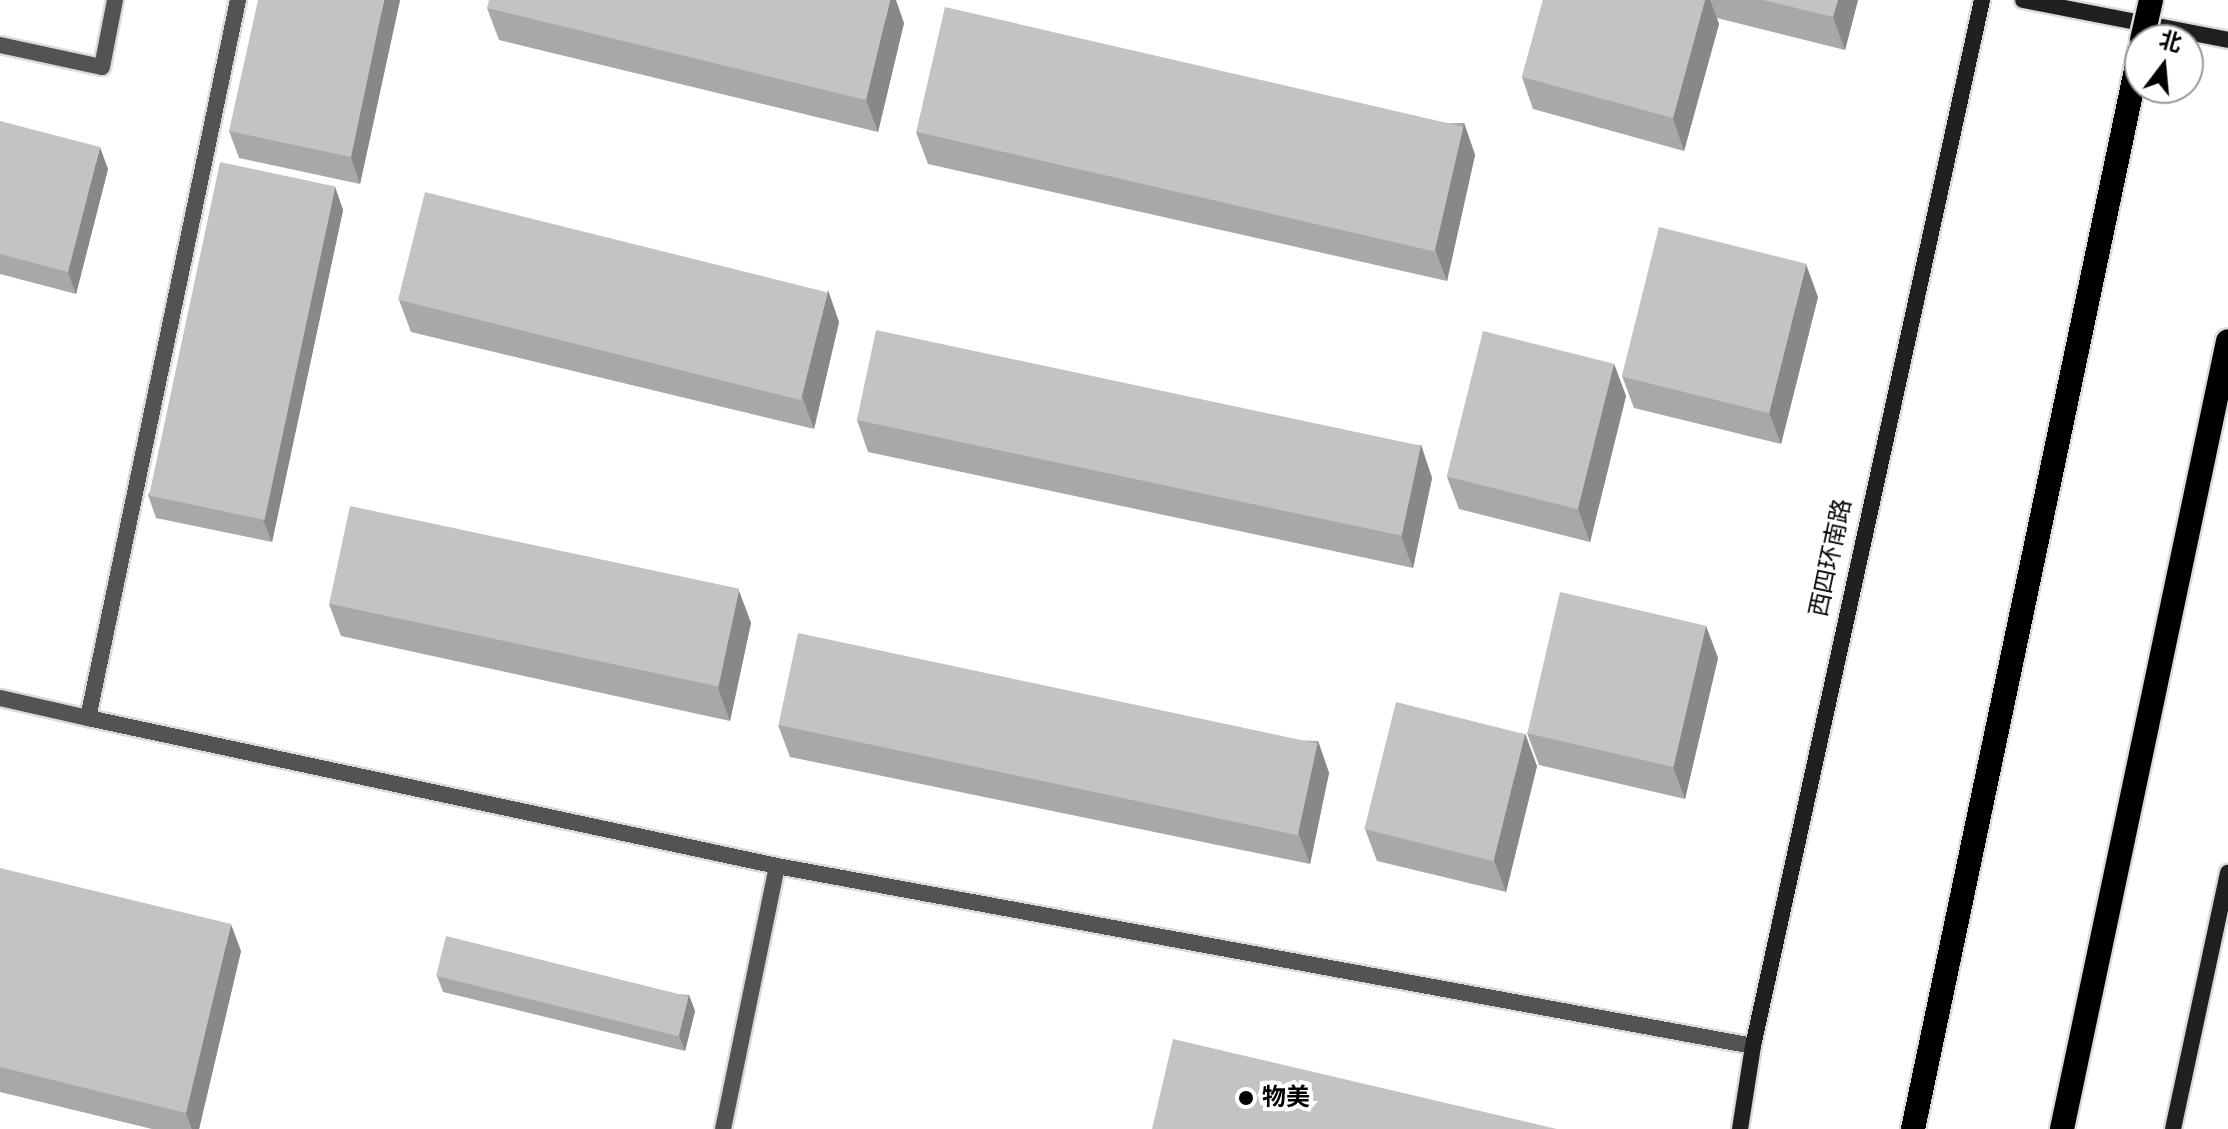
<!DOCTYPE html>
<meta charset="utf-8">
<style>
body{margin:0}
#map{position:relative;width:2228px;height:1129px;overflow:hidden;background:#fff;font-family:"Sofia Sans Condensed","Noto Sans SC",sans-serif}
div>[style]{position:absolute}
.roads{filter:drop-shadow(2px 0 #dbdbdb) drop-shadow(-2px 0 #dbdbdb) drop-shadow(0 2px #dbdbdb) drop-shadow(0 -2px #dbdbdb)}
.street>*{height:16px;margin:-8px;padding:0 8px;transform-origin:8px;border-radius:8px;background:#535353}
.secondary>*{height:16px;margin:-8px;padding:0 8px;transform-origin:8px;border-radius:8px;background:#202020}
.highway>*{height:24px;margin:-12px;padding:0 12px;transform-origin:12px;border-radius:12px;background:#000}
.bridges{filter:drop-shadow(2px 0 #dbdbdb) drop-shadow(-2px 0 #dbdbdb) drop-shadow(0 2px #dbdbdb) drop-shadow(0 -2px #dbdbdb)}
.highway-bridge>*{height:24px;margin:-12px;padding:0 12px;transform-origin:12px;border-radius:12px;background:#000}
.wall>*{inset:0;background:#a8a8a8}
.shaded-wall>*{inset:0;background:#888}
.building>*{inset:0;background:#c3c3c3;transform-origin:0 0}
.dots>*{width:22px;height:22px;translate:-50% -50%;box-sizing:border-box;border:4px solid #fff;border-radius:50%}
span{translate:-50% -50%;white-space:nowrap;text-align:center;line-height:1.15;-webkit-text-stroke:8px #fff;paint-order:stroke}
.street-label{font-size:24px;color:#000}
.poi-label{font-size:24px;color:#000;font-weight:700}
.left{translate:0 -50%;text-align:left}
.north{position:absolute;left:2124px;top:24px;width:80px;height:80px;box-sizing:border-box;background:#fff;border:2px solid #999;border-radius:50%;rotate:16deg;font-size:22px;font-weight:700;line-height:32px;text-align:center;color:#000}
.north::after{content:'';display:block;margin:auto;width:28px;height:36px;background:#000;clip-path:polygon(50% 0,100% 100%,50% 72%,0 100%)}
</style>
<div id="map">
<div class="roads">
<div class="street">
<i style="left:0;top:45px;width:104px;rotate:12.2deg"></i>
<i style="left:102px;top:67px;width:68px;rotate:-79deg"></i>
<i style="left:0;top:698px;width:90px;rotate:12.8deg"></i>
<i style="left:88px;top:718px;width:734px;rotate:-78.2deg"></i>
<i style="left:88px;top:718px;width:705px;rotate:12.12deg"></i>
<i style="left:777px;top:866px;width:992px;rotate:10.45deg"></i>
<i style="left:723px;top:1129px;width:268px;rotate:-78.4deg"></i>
</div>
<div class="secondary">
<i style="left:2023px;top:0;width:209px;rotate:11deg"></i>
<i style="left:1740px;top:1129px;width:84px;rotate:-81.1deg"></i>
<i style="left:1753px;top:1046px;width:1071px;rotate:-77.65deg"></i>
<i style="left:2173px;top:1129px;width:262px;rotate:-77.9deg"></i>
</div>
<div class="highway">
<i style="left:2062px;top:1129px;width:805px;rotate:-78.1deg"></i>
</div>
</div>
<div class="bridges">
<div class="highway-bridge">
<i style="left:2142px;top:40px;width:41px;rotate:-77.3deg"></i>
<i style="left:1913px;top:1129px;width:1102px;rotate:-78.11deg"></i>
</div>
</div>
<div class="wall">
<i style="clip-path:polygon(400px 0,360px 184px,239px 158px,229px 131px)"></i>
<i style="clip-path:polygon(1543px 0,1858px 0,1845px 50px,1717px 18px,1719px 24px,1684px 151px,1533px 109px,1522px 77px)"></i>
<i style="clip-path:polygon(487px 8px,904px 23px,878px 132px,499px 40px)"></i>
<i style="clip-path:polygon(0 121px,108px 169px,76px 294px,0 274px)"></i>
<i style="clip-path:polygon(1464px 123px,1475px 155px,1447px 281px,928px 164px,916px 132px)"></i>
<i style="clip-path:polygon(335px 187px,343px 210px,272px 542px,156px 518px,148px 495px)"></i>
<i style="clip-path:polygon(1818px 297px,1781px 444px,1634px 408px,1622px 376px)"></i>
<i style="clip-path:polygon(399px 300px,839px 322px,814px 429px,411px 332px)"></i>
<i style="clip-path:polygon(1614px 364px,1626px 396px,1590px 542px,1459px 509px,1447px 477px)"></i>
<i style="clip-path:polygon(857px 420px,1421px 445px,1432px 478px,1413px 568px,868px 452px)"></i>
<i style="clip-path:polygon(739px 591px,751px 623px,730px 721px,341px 636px,329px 604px)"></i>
<i style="clip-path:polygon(1706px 626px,1718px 658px,1685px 799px,1539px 765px,1527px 733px)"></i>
<i style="clip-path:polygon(778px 725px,1318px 741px,1329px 773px,1310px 864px,790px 757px)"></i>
<i style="clip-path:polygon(1537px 766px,1506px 892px,1377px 861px,1365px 829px)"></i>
<i style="clip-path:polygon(0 868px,241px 951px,199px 1129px,152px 1129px,0 1092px)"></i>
<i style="clip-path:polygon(437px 976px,689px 995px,695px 1011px,685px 1051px,443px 992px)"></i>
</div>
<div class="shaded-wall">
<i style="clip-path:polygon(384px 0,400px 0,360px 184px,351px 157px)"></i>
<i style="clip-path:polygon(890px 0,896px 0,904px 23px,878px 132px,866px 100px)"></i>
<i style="clip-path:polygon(1705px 0,1710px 0,1719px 24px,1684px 151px,1673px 118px)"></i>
<i style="clip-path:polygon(1838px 0,1858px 0,1845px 50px,1833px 17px)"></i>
<i style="clip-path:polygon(1464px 123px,1475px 155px,1447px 281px,1435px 249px)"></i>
<i style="clip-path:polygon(100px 147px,108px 169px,76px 294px,68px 272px)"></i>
<i style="clip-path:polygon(335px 187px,343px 210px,272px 542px,263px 520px)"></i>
<i style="clip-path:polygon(1806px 264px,1818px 297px,1781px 444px,1769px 412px)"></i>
<i style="clip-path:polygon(828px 290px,839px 322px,814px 429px,802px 396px)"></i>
<i style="clip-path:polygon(1614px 364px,1626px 396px,1590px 542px,1578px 509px)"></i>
<i style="clip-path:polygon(1421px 445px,1432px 478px,1413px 568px,1401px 536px)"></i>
<i style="clip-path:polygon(739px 591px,751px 623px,730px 721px,718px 688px)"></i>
<i style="clip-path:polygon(1706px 626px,1718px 658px,1685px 799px,1673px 767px)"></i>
<i style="clip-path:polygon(1525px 733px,1537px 766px,1506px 892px,1494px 860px)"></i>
<i style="clip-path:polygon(1318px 741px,1329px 773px,1310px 864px,1298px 832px)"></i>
<i style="clip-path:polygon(231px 924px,241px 951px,199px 1129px,192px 1129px,186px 1113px)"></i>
<i style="clip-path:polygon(689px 995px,695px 1011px,685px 1051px,679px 1035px)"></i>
</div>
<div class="building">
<i style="clip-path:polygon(258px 0,384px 0,351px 157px,229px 131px)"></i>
<i style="clip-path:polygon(489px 0,890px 0,866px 100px,487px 8px)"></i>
<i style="clip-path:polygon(1543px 0,1705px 0,1673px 118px,1522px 77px)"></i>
<i style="clip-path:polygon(1763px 0,1838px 0,1833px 17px)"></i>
<i style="left:945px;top:7px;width:532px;height:128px;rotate:13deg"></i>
<i style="clip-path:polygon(0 121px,100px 147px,68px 272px,0 254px)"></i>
<i style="left:220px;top:162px;width:118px;height:341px;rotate:12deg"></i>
<i style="left:425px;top:192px;width:415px;height:111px;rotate:14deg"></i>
<i style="left:1659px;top:227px;width:152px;height:154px;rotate:14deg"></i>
<i style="left:876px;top:330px;width:557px;height:92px;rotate:12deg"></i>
<i style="left:1483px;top:331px;width:135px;height:150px;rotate:14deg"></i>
<i style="left:350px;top:506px;width:398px;height:100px;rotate:12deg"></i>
<i style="left:1560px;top:592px;width:150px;height:145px;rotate:13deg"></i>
<i style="left:798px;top:633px;width:531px;height:94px;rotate:12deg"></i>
<i style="left:1396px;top:702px;width:133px;height:131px;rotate:14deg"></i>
<i style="clip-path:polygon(0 868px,231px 924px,186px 1113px,0 1067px)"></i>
<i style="left:446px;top:936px;width:250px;height:41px;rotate:14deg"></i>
<i style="clip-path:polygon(1173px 1039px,1557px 1129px,1152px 1129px)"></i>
</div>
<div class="dots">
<i style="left:1246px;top:1098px;background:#000"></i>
</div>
<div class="street-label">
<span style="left:1831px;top:558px;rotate:-78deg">西四环南路</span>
</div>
<div class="poi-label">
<span class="left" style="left:1262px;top:1098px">物美</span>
</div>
<div class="north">北</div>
</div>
